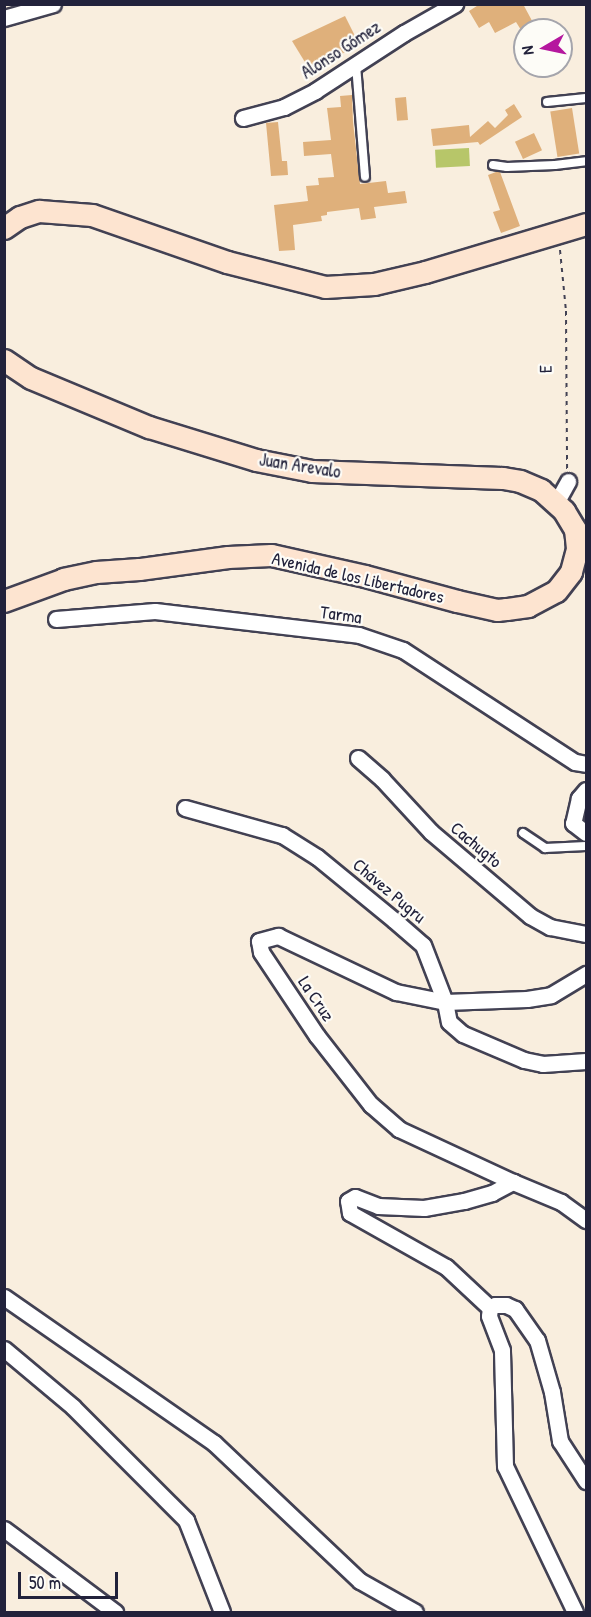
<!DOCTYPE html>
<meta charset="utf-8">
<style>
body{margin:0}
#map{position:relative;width:591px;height:1617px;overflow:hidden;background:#f9eede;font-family:"Patrick Hand",sans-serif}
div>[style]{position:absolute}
.green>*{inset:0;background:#b7c669;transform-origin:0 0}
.building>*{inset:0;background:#dfb07b;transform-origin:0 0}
.path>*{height:2px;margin-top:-1px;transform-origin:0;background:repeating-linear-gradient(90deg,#424153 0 4.5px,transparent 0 9px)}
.roads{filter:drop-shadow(2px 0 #424153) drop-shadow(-2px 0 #424153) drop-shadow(0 2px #424153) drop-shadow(0 -2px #424153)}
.lane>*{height:8px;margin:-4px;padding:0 4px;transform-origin:4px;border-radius:4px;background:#fff}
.street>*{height:15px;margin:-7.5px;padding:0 7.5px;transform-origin:7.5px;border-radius:7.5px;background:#fff}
.secondary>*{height:21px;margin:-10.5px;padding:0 10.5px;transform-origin:10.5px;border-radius:10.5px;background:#fde4d0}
span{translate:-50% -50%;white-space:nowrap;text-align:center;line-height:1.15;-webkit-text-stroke:4.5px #fdfcf7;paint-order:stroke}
.street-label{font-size:18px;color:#22223b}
.frame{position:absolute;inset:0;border:6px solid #22223b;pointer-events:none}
.north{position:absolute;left:513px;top:18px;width:60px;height:60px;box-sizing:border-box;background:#fdfcf7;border:2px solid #a5a5ac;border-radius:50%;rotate:261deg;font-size:16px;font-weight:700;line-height:24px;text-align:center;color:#22223b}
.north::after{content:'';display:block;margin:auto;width:21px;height:27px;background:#b5179e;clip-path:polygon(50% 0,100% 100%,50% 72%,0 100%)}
.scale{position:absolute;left:18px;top:1572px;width:100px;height:27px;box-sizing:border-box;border:3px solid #22223b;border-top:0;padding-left:8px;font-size:18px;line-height:21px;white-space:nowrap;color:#22223b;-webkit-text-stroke:4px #fdfcf7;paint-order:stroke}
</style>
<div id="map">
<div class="green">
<i style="left:469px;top:148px;width:18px;height:34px;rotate:87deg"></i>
</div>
<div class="building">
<i style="clip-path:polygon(480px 4px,523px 4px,537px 30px,521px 30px,516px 22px,495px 33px,489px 22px,479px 28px,469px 11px)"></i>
<i style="clip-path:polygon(345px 16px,359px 44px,311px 72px,292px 41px)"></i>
<i style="clip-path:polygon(352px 95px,353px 122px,360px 184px,386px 181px,388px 193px,405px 191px,407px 203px,374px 207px,376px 218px,361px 220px,359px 208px,327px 212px,327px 215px,321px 216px,322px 221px,293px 225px,295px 250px,279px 251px,274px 205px,308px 201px,306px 186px,319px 185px,318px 178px,334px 177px,331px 154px,304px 156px,303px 142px,331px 140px,327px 108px,341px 107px,340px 96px)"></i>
<i style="left:406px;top:97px;width:23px;height:11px;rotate:85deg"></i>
<i style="clip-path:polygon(514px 104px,522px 117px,480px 145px,478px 142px,433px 146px,431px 129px,469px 125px,470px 137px,488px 121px,495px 128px,508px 115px,505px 110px)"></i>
<i style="left:572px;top:108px;width:46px;height:22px;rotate:81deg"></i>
<i style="clip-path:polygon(278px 122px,282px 161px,287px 161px,288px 175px,271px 176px,266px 123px)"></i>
<i style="left:534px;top:133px;width:19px;height:21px;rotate:65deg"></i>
<i style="clip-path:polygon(496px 172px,500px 172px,520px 226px,501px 233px,493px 212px,500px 210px,488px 175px)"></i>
</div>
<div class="path">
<i style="left:560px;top:250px;width:61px;rotate:84.4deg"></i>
<i style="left:566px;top:311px;width:158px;rotate:89.6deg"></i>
</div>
<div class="roads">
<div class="lane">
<i style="left:356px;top:65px;width:112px;rotate:85.4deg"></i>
<i style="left:547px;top:102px;width:39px;rotate:-6deg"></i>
<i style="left:493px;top:165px;width:14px;rotate:8deg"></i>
<i style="left:507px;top:167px;width:48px;rotate:-2.4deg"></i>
<i style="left:555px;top:165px;width:31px;rotate:-7deg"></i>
<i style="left:523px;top:833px;width:27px;rotate:34deg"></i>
<i style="left:545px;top:848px;width:41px;rotate:-2.8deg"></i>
</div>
<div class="street">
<i style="left:4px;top:18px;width:51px;rotate:-15.9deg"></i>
<i style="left:243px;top:118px;width:42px;rotate:-15deg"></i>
<i style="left:284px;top:107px;width:35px;rotate:-27deg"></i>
<i style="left:315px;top:91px;width:106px;rotate:-33.1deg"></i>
<i style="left:404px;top:33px;width:59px;rotate:-29.6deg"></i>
<i style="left:556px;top:503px;width:25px;rotate:-61deg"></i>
<i style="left:56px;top:619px;width:99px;rotate:-4.6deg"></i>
<i style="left:155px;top:611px;width:205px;rotate:6.7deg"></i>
<i style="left:359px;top:635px;width:46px;rotate:18.8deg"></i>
<i style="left:403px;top:650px;width:205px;rotate:33.1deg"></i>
<i style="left:575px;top:762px;width:11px;rotate:10deg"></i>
<i style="left:358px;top:758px;width:32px;rotate:41deg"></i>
<i style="left:382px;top:779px;width:72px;rotate:47.2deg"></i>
<i style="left:431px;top:832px;width:130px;rotate:40.3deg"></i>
<i style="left:530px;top:916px;width:23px;rotate:29deg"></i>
<i style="left:550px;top:927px;width:37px;rotate:11deg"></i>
<i style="left:586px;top:790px;width:11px;rotate:131deg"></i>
<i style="left:579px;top:798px;width:26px;rotate:103deg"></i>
<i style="left:573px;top:823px;width:16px;rotate:38deg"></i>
<i style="left:185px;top:808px;width:101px;rotate:15.6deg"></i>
<i style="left:282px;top:835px;width:41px;rotate:32.2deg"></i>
<i style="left:317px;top:857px;width:99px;rotate:39.3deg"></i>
<i style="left:394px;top:920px;width:38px;rotate:41deg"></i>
<i style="left:423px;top:945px;width:61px;rotate:68.9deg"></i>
<i style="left:445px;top:1002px;width:20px;rotate:79deg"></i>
<i style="left:449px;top:1022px;width:18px;rotate:41deg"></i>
<i style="left:463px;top:1034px;width:66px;rotate:23.1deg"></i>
<i style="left:524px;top:1060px;width:19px;rotate:12deg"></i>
<i style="left:543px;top:1064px;width:43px;rotate:-4deg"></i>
<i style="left:513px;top:1182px;width:126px;rotate:-155.1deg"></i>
<i style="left:399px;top:1129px;width:37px;rotate:-139deg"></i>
<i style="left:371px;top:1105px;width:88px;rotate:-128deg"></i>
<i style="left:317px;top:1036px;width:101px;rotate:-123.7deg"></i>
<i style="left:261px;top:952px;width:11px;rotate:-100deg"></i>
<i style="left:259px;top:941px;width:20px;rotate:-15deg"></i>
<i style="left:278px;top:936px;width:131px;rotate:25.4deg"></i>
<i style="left:396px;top:992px;width:50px;rotate:11.5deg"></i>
<i style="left:445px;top:1002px;width:82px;rotate:-2.1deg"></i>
<i style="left:527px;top:999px;width:24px;rotate:-9deg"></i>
<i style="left:551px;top:995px;width:41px;rotate:-31deg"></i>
<i style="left:4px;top:1297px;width:256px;rotate:34.8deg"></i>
<i style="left:214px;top:1443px;width:201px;rotate:43.4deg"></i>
<i style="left:360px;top:1581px;width:63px;rotate:29.4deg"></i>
<i style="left:490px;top:1308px;width:60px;rotate:-137deg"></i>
<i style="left:446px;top:1267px;width:110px;rotate:-150.6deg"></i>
<i style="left:350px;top:1213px;width:12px;rotate:-99deg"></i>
<i style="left:348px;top:1201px;width:8px;rotate:-30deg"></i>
<i style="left:355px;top:1197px;width:25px;rotate:21deg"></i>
<i style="left:378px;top:1206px;width:46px;rotate:2.5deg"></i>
<i style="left:424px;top:1208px;width:41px;rotate:-9.9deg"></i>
<i style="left:464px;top:1201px;width:29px;rotate:-16deg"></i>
<i style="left:492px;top:1193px;width:24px;rotate:-28deg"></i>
<i style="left:513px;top:1182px;width:52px;rotate:22.6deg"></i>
<i style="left:561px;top:1202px;width:31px;rotate:36deg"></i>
<i style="left:4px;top:1349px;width:90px;rotate:40deg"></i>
<i style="left:73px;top:1407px;width:160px;rotate:45deg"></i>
<i style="left:186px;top:1520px;width:99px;rotate:68.6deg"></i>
<i style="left:4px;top:1529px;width:139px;rotate:36.8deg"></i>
<i style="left:575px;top:1612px;width:162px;rotate:-115.6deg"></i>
<i style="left:505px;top:1466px;width:116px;rotate:-91.5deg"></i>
<i style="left:502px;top:1350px;width:36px;rotate:-111deg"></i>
<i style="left:489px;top:1316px;width:8px;rotate:-83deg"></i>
<i style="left:490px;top:1308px;width:6px;rotate:-31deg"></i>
<i style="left:495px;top:1305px;width:11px"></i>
<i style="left:506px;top:1305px;width:10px;rotate:24deg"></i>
<i style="left:515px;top:1309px;width:38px;rotate:55deg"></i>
<i style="left:537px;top:1340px;width:54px;rotate:73.9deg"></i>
<i style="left:552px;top:1392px;width:50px;rotate:80.7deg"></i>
<i style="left:560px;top:1441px;width:48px;rotate:57deg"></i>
</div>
<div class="secondary">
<i style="left:4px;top:228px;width:19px;rotate:-35deg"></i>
<i style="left:20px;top:217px;width:20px;rotate:-18deg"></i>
<i style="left:39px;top:211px;width:53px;rotate:4.3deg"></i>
<i style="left:92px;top:215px;width:143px;rotate:19.2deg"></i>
<i style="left:227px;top:262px;width:101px;rotate:14.3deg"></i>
<i style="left:325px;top:287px;width:49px;rotate:-3.5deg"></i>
<i style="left:374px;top:284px;width:52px;rotate:-13.2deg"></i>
<i style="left:425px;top:272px;width:168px;rotate:-16.6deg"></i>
<i style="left:4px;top:360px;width:32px;rotate:34deg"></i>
<i style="left:31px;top:378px;width:128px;rotate:22.6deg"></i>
<i style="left:149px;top:427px;width:112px;rotate:17.1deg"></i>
<i style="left:256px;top:460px;width:57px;rotate:11.1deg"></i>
<i style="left:312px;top:471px;width:191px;rotate:2.1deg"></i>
<i style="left:503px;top:478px;width:17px;rotate:10deg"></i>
<i style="left:520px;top:481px;width:23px;rotate:23deg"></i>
<i style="left:541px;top:490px;width:31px;rotate:42deg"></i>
<i style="left:564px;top:511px;width:21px;rotate:59deg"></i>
<i style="left:575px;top:529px;width:20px;rotate:84deg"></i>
<i style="left:577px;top:549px;width:24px;rotate:105deg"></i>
<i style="left:571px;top:572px;width:24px;rotate:128deg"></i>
<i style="left:556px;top:591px;width:32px;rotate:152deg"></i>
<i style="left:528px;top:606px;width:22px;rotate:172deg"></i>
<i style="left:506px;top:609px;width:9px;rotate:174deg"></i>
<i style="left:497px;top:610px;width:41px;rotate:-167.3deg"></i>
<i style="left:457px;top:601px;width:95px;rotate:-164.8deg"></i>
<i style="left:365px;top:576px;width:96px;rotate:-167.4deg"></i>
<i style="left:271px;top:555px;width:43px;rotate:177.3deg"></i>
<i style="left:228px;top:557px;width:90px;rotate:172.3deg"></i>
<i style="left:139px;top:569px;width:43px;rotate:176deg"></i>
<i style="left:96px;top:572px;width:33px;rotate:168deg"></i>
<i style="left:64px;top:579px;width:64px;rotate:159.9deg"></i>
</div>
</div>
<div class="street-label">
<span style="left:341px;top:50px;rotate:-33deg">Alonso Gómez</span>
<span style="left:546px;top:369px;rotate:-91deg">E</span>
<span style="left:300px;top:466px;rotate:9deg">Juan Arevalo</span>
<span style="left:358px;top:578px;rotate:13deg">Avenida de los Libertadores</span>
<span style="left:341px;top:615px;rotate:8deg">Tarma</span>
<span style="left:476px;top:845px;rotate:40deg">Cachugto</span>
<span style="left:389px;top:891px;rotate:40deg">Chávez Pugru</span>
<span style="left:316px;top:999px;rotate:56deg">La Cruz</span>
</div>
<div class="frame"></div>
<div class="north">N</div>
<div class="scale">50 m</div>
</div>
